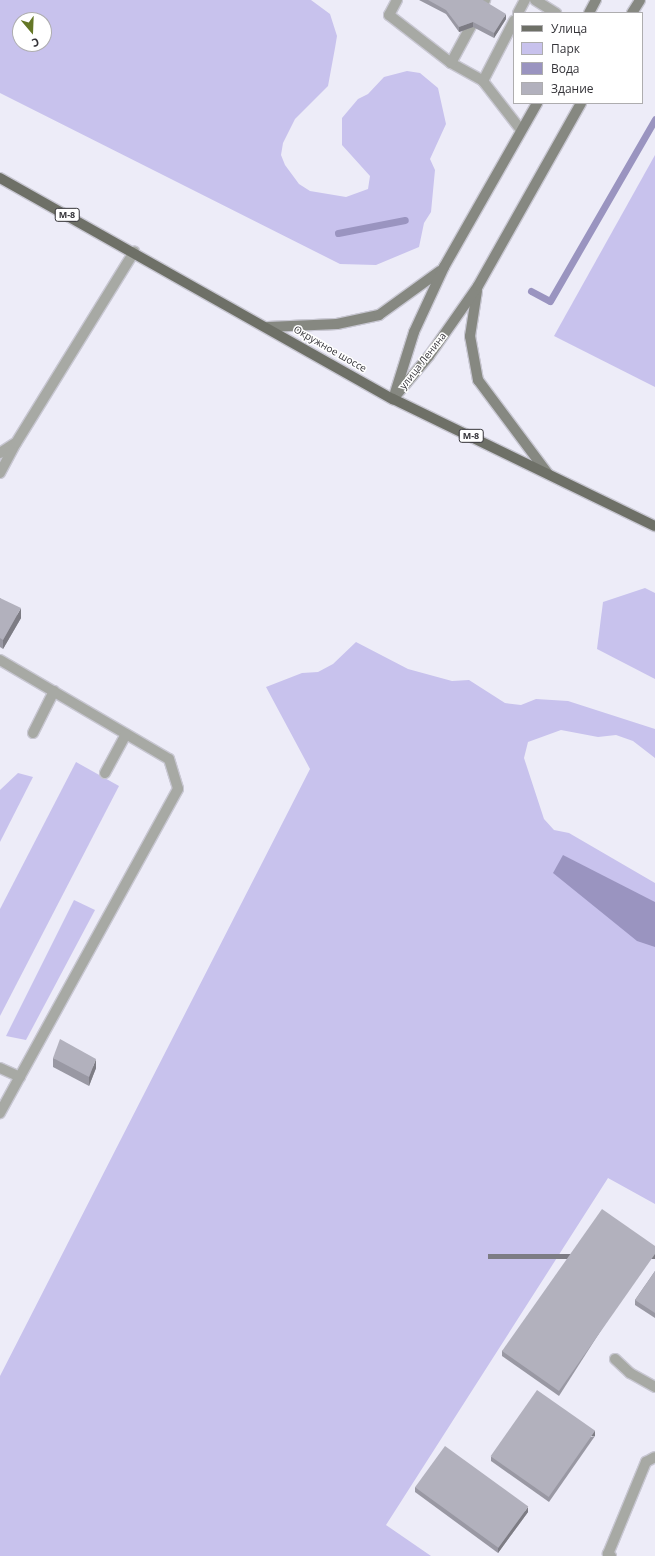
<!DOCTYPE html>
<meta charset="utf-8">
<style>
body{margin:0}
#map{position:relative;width:655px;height:1556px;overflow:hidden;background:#edecf8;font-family:"Open Sans",sans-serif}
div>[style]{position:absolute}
.green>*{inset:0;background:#c8c2ed}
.water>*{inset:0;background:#9a94c0}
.stream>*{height:7px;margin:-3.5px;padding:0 3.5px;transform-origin:3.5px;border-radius:3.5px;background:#9a94c0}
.roads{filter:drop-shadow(1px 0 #c8c7d2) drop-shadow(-1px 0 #c8c7d2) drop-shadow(0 1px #c8c7d2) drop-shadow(0 -1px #c8c7d2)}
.lane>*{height:10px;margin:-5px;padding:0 5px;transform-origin:5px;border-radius:5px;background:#a7a9a4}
.street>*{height:10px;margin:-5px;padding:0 5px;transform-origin:5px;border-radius:5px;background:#a7a9a4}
.secondary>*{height:10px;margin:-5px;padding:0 5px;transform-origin:5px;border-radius:5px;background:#868881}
.primary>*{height:10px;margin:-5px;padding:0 5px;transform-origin:5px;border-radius:5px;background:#6e7067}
.wall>*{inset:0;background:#9998a3}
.shaded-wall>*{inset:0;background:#7d7c84;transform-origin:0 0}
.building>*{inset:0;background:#b2b1bd;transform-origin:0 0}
span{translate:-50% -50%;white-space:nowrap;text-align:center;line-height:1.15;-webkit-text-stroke:3px #fff;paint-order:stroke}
.shield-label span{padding:1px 3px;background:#fff;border:1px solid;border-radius:3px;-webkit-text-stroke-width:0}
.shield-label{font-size:9px;color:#343338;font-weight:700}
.street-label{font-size:10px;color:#343338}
.legend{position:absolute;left:513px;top:12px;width:130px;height:92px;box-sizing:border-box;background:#fff;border:1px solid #aeadaf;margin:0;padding:5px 7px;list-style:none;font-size:12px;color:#343338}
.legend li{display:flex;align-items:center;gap:8px;height:20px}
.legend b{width:20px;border:1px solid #aeadaf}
.north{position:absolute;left:12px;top:12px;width:40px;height:40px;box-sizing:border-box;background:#fff;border:1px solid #aeadaf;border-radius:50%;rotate:161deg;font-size:11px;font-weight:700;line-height:16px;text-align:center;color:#343338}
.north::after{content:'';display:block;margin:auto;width:14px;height:18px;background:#647726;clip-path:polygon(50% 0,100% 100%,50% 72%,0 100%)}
</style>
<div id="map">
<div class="green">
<i style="clip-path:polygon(evenodd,0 0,311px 0,330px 14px,337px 36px,335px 48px,328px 86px,295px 119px,283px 143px,281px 155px,285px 165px,299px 184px,310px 191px,346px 197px,368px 189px,370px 176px,342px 145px,342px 118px,358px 99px,368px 94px,384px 77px,407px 71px,420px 73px,438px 88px,446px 124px,430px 159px,435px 170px,431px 212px,424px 223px,419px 247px,376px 265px,340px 264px,0 93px,0 0,20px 20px,44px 20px,44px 44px,20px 44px,20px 20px)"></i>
<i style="clip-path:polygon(655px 155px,655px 387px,554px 336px)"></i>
<i style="clip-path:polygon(645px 588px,655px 593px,655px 679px,597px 649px,603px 602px)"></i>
<i style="clip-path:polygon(356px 642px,408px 669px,452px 681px,469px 680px,505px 703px,521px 705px,536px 699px,568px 701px,655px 729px,655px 758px,633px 741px,616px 735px,598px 737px,561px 730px,528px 742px,524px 758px,544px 819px,554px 830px,569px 833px,655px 883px,655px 1204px,608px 1178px,386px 1525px,431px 1556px,0 1556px,0 1376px,310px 769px,266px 687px,302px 673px,318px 672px,333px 664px)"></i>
<i style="clip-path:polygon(76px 762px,119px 786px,0 1016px,0 909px)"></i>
<i style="clip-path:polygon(18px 773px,33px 777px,0 842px,0 790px)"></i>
<i style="clip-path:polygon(74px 900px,95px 910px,26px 1040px,6px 1036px)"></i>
</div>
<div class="water">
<i style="clip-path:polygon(563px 855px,655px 902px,655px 947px,637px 941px,553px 873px)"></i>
</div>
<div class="stream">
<i style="left:338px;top:233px;width:68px;rotate:-11deg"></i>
<i style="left:531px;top:291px;width:21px;rotate:28deg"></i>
<i style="left:550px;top:301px;width:210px;rotate:-60deg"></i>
</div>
<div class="roads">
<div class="lane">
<i style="left:397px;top:0;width:17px;rotate:118deg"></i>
<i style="left:389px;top:15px;width:78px;rotate:37.7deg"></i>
<i style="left:451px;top:63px;width:37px;rotate:29deg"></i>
<i style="left:483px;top:81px;width:62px;rotate:52.2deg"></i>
<i style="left:535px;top:0;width:25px;rotate:32deg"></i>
<i style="left:518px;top:13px;width:15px;rotate:-62deg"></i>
<i style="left:451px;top:63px;width:72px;rotate:-61.6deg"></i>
<i style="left:483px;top:81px;width:68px;rotate:-62.7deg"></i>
<i style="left:0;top:453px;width:17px;rotate:-33deg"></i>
<i style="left:0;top:473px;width:34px;rotate:-62deg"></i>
<i style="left:0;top:660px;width:196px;rotate:30.4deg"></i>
<i style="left:169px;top:759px;width:31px;rotate:73deg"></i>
<i style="left:178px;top:789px;width:370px;rotate:118.8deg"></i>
<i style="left:33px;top:733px;width:47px;rotate:-63.4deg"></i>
<i style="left:105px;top:773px;width:44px;rotate:-61.7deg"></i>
<i style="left:0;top:1068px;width:22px;rotate:24deg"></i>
<i style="left:615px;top:1359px;width:21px;rotate:43deg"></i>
<i style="left:630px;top:1373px;width:29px;rotate:29deg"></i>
<i style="left:611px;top:1556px;width:4px;rotate:-146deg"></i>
<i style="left:608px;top:1554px;width:100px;rotate:-67.6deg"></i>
<i style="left:646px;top:1462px;width:10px;rotate:-29deg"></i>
</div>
<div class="street">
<i style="left:16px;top:443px;width:225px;rotate:-58.3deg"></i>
</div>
<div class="secondary">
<i style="left:589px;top:13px;width:15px;rotate:-62deg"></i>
<i style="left:632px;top:13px;width:15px;rotate:-58deg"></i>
<i style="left:477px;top:291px;width:46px;rotate:98.8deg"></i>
<i style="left:470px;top:336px;width:45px;rotate:79.7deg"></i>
<i style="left:478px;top:380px;width:117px;rotate:53.3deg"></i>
<i style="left:268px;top:327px;width:69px;rotate:-2.5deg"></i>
<i style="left:337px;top:324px;width:43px;rotate:-12.1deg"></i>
<i style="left:379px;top:315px;width:75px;rotate:-35.8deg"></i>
<i style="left:395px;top:393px;width:64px;rotate:-72.7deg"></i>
<i style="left:414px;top:332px;width:72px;rotate:-65.2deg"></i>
<i style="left:444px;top:267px;width:189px;rotate:-60.4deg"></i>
<i style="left:393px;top:399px;width:56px;rotate:-50.1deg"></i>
<i style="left:429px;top:356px;width:85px;rotate:-55deg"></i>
<i style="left:478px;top:286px;width:210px;rotate:-60.6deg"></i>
</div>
<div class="primary">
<i style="left:0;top:178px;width:451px;rotate:29.4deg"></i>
<i style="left:393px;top:399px;width:291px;rotate:25.9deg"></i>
</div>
</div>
<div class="wall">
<i style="clip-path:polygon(419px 0,483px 0,506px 19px,494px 38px,473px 27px,459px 32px,446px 14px)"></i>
<i style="clip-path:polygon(0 598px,21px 618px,3px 649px,0 647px)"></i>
<i style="clip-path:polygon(53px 1058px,96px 1068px,89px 1086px,53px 1067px)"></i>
<i style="clip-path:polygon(655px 1246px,559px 1396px,502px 1356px,502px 1351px)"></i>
<i style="clip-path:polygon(655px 1271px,655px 1318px,635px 1305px,635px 1300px)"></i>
<i style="clip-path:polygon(595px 1436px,549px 1502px,491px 1461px,491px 1457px)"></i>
<i style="clip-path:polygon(415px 1487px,528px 1512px,498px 1553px,415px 1492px)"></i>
</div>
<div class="shaded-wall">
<i style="clip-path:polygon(506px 14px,506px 19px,494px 38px,494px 33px)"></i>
<i style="clip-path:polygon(473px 22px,473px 27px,459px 32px,459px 27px)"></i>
<i style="clip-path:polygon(21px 608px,21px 618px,3px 649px,3px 640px)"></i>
<i style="clip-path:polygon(96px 1059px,96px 1068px,89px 1086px,89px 1077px)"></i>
<i style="left:655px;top:1254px;width:5px;height:167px;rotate:90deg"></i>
<i style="left:595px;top:1431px;width:5px;height:80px;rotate:90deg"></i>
<i style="clip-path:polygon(528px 1507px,528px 1512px,498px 1553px,498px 1548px)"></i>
</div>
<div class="building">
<i style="clip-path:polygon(428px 0,483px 0,506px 14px,494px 33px,473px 22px,459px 27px,446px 10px)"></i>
<i style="clip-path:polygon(0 598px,21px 608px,3px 640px,0 638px)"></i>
<i style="clip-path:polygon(60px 1039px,96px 1059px,89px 1077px,53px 1058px)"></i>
<i style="clip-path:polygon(602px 1209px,655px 1246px,655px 1254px,559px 1391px,502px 1351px)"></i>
<i style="clip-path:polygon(655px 1271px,655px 1313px,635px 1300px)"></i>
<i style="left:537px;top:1390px;width:71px;height:81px;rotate:35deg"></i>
<i style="left:445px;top:1446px;width:103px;height:51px;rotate:36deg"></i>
</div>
<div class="shield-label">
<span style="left:67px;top:215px">М-8</span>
<span style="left:471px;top:436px">М-8</span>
</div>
<div class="street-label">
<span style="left:330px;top:349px;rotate:30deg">Окружное шоссе</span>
<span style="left:423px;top:361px;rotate:-52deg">улица Ленина</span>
</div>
<ul class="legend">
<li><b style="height:5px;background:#6e7067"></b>Улица</li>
<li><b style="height:11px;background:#c8c2ed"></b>Парк</li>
<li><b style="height:11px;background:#9a94c0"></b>Вода</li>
<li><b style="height:11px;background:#b2b1bd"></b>Здание</li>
</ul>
<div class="north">С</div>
</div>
